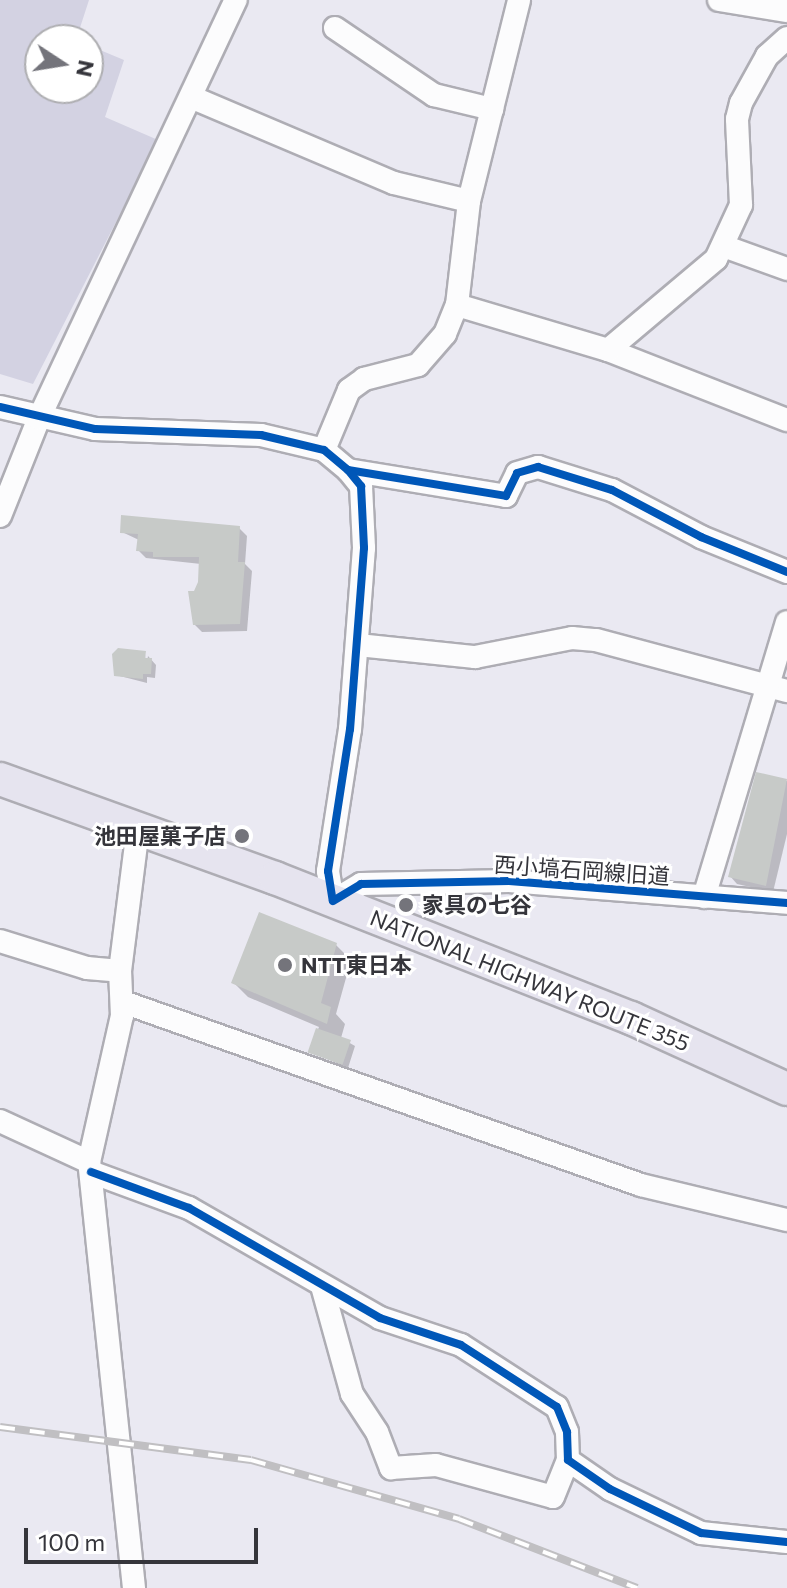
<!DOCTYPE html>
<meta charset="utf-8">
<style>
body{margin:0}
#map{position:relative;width:787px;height:1588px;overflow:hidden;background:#eae9f2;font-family:Commissioner,"Noto Sans JP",sans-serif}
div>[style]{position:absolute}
.green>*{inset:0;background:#d3d2e2}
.shadow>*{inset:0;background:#0003}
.building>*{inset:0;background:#c7cac8;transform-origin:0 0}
.roads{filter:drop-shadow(2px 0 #aeadb4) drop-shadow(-2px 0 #aeadb4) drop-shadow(0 2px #aeadb4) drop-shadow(0 -2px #aeadb4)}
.minor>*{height:22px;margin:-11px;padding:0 11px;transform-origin:11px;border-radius:11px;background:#fcfcfd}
.highway>*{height:32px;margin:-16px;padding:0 16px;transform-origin:16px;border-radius:16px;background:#e6e4ef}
.rail>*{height:8px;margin-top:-4px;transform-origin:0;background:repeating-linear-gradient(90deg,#fff 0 15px,#c0bfc2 0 30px);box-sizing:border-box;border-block:2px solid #c0bfc2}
.cycleway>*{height:8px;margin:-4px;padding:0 4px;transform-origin:4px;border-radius:4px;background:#0057b8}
.dots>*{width:22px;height:22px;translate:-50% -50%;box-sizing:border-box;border:4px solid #fff;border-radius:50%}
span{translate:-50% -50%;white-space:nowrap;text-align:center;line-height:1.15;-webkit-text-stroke:6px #fff;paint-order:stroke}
.poi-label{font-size:22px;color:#35353b;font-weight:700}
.right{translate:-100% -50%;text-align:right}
.left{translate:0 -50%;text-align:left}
.street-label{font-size:22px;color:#35353b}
.north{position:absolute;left:24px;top:24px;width:80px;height:80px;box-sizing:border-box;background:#fff;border:2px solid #aeaeb1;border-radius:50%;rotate:102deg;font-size:22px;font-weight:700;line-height:32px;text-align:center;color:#35353b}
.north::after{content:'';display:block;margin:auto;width:28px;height:36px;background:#74747b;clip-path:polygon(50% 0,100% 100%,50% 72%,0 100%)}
.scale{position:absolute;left:24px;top:1528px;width:234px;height:36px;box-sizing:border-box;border:4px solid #35353b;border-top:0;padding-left:10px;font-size:24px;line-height:28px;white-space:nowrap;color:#35353b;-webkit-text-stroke:6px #fff;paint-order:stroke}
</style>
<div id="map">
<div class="green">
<i style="clip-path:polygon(0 0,89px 0,76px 40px,40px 40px,40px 88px,88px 88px,88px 45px,124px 60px,105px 117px,158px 140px,33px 384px,0 374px)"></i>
</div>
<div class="shadow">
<i style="clip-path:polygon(239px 528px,247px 536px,245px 564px,252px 571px,247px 631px,202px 632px,194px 624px,201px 564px,146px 558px,139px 551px,139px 540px,122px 532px)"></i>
<i style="clip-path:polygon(145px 653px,146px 668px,148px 656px,156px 665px,155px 678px,147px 677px,147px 683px,116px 675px)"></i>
<i style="clip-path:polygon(758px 774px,787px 781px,787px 834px,773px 892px,737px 884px,730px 876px)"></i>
<i style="clip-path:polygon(336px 945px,351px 960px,336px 1014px,345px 1024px,341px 1038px,355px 1046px,348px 1068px,309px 1051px,319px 1027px,248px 997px,233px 982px)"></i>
</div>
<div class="building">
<i style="clip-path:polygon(121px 515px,240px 526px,238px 562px,245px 562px,240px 624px,193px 625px,188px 591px,194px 591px,198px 582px,199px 557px,153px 557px,153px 552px,136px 551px,138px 534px,120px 533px)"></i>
<i style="clip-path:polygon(118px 648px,146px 651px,145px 658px,152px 658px,151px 674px,143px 674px,143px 679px,114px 676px,112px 654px)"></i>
<i style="clip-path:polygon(756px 772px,787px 779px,766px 886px,728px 877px)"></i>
<i style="clip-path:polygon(259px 912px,337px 943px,321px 1003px,331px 1007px,327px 1024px,231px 983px)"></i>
<i style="left:316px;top:1028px;width:37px;height:26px;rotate:19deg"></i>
</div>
<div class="roads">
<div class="minor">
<i style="left:719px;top:0;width:69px;rotate:9.2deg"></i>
<i style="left:335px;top:28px;width:120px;rotate:34.1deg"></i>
<i style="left:434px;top:95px;width:60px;rotate:13.6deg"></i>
<i style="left:191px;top:97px;width:220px;rotate:23deg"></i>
<i style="left:394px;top:183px;width:77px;rotate:13.5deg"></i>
<i style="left:726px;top:247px;width:65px;rotate:19.8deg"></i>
<i style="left:457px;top:305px;width:105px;rotate:-83.4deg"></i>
<i style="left:469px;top:201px;width:207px;rotate:-76deg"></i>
<i style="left:608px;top:350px;width:192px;rotate:21.4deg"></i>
<i style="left:0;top:407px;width:98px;rotate:13deg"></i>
<i style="left:95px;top:429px;width:166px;rotate:2.1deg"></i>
<i style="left:261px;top:435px;width:65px;rotate:13.4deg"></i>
<i style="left:324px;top:450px;width:31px;rotate:40deg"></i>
<i style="left:348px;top:470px;width:160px;rotate:9.3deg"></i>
<i style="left:506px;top:496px;width:25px;rotate:-64deg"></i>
<i style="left:517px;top:473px;width:22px;rotate:-16deg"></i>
<i style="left:538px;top:467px;width:77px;rotate:17.3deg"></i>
<i style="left:612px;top:490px;width:101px;rotate:27.8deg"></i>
<i style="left:701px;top:537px;width:93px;rotate:22.1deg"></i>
<i style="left:324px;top:450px;width:65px;rotate:-67.4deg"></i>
<i style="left:349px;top:390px;width:19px;rotate:-36deg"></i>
<i style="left:364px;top:379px;width:56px;rotate:-14.5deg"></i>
<i style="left:418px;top:365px;width:41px;rotate:-48.9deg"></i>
<i style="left:445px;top:334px;width:31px;rotate:-68deg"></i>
<i style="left:457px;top:305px;width:158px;rotate:16.6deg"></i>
<i style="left:608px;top:350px;width:141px;rotate:-40.1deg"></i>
<i style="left:716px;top:259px;width:60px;rotate:-65.2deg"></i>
<i style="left:741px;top:205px;width:86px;rotate:-92.7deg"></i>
<i style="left:737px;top:119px;width:16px;rotate:-76deg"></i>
<i style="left:741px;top:103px;width:54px;rotate:-61deg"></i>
<i style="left:767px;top:56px;width:27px;rotate:-42deg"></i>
<i style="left:348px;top:470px;width:21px;rotate:51deg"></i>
<i style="left:361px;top:486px;width:62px;rotate:87.2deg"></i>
<i style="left:364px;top:548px;width:182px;rotate:94.4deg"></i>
<i style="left:350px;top:729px;width:144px;rotate:98.8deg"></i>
<i style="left:328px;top:871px;width:30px;rotate:81deg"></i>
<i style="left:333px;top:901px;width:33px;rotate:-31deg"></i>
<i style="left:361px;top:884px;width:148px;rotate:-1.2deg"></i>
<i style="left:509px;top:881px;width:279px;rotate:4.5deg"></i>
<i style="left:0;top:516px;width:105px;rotate:-68.3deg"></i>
<i style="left:39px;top:418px;width:462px;rotate:-64.8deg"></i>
<i style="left:358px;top:645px;width:118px;rotate:5.9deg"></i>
<i style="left:475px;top:657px;width:99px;rotate:-11.1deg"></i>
<i style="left:572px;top:638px;width:24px;rotate:5deg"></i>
<i style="left:596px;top:640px;width:198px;rotate:15deg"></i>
<i style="left:704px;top:897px;width:287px;rotate:-73.2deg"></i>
<i style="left:0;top:941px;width:91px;rotate:17.2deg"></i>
<i style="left:87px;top:968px;width:33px;rotate:5deg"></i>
<i style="left:123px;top:1002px;width:549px;rotate:19.46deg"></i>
<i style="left:641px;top:1185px;width:150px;rotate:13.5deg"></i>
<i style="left:0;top:1121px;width:98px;rotate:24.7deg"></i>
<i style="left:91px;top:1172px;width:104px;rotate:20.2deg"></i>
<i style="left:189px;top:1208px;width:220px;rotate:29.9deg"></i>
<i style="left:380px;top:1318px;width:85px;rotate:18.4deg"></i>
<i style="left:461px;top:1345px;width:114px;rotate:32.9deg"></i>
<i style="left:557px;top:1407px;width:27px;rotate:68deg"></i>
<i style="left:567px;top:1432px;width:28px;rotate:88deg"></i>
<i style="left:568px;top:1460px;width:51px;rotate:34.6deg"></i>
<i style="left:610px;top:1489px;width:101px;rotate:25.8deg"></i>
<i style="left:701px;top:1533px;width:86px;rotate:6deg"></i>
<i style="left:322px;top:1286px;width:112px;rotate:74.5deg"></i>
<i style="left:352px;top:1394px;width:45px;rotate:56.7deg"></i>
<i style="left:377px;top:1432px;width:39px;rotate:69deg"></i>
<i style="left:391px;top:1468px;width:45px;rotate:-3.8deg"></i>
<i style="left:436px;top:1465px;width:121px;rotate:15.3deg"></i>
<i style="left:553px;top:1497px;width:40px;rotate:-68deg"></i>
<i style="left:134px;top:1588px;width:428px;rotate:-96deg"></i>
<i style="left:89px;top:1162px;width:150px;rotate:-77.3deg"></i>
<i style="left:122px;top:1016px;width:45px;rotate:-92.5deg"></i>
<i style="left:120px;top:971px;width:144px;rotate:-82.8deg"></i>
</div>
<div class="highway">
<i style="left:0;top:779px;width:292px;rotate:19.8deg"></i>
<i style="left:275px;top:878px;width:383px;rotate:21.5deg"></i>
<i style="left:631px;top:1018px;width:171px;rotate:24.5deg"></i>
</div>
</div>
<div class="rail">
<i style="left:0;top:1427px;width:253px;rotate:7.5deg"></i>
<i style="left:251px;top:1460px;width:216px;rotate:15.8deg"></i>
<i style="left:459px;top:1519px;width:191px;rotate:21.2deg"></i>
</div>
<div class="cycleway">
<i style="left:0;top:407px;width:98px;rotate:13deg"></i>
<i style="left:95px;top:429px;width:166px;rotate:2.1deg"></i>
<i style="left:261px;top:435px;width:65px;rotate:13.4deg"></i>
<i style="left:324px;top:450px;width:31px;rotate:40deg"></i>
<i style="left:348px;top:470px;width:160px;rotate:9.3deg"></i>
<i style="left:506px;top:496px;width:25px;rotate:-64deg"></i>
<i style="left:517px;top:473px;width:22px;rotate:-16deg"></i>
<i style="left:538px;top:467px;width:77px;rotate:17.3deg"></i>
<i style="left:612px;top:490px;width:101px;rotate:27.8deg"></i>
<i style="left:701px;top:537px;width:93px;rotate:22.1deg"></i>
<i style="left:348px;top:470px;width:21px;rotate:51deg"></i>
<i style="left:361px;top:486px;width:62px;rotate:87.2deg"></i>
<i style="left:364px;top:548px;width:182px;rotate:94.4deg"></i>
<i style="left:350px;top:729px;width:144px;rotate:98.8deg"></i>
<i style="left:328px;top:871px;width:30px;rotate:81deg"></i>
<i style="left:333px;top:901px;width:33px;rotate:-31deg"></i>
<i style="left:361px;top:884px;width:148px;rotate:-1.2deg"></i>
<i style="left:509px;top:881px;width:279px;rotate:4.5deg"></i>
<i style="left:91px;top:1172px;width:104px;rotate:20.2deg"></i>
<i style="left:189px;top:1208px;width:220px;rotate:29.9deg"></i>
<i style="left:380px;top:1318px;width:85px;rotate:18.4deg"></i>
<i style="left:461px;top:1345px;width:114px;rotate:32.9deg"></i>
<i style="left:557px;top:1407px;width:27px;rotate:68deg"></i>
<i style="left:567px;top:1432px;width:28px;rotate:88deg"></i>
<i style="left:568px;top:1460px;width:51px;rotate:34.6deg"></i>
<i style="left:610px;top:1489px;width:101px;rotate:25.8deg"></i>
<i style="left:701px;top:1533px;width:86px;rotate:6deg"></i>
</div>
<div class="dots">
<i style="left:242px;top:836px;background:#74747b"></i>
<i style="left:406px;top:905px;background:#74747b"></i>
<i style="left:285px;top:965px;background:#74747b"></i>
</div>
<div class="poi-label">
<span class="right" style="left:226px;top:836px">池田屋菓子店</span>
<span class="left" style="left:422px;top:905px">家具の七谷</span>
<span class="left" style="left:301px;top:965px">NTT東日本</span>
</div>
<div class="street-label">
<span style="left:582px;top:870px;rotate:4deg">西小塙石岡線旧道</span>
<span style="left:530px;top:980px;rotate:22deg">NATIONAL HIGHWAY ROUTE 355</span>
</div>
<div class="north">N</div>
<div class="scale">100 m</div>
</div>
